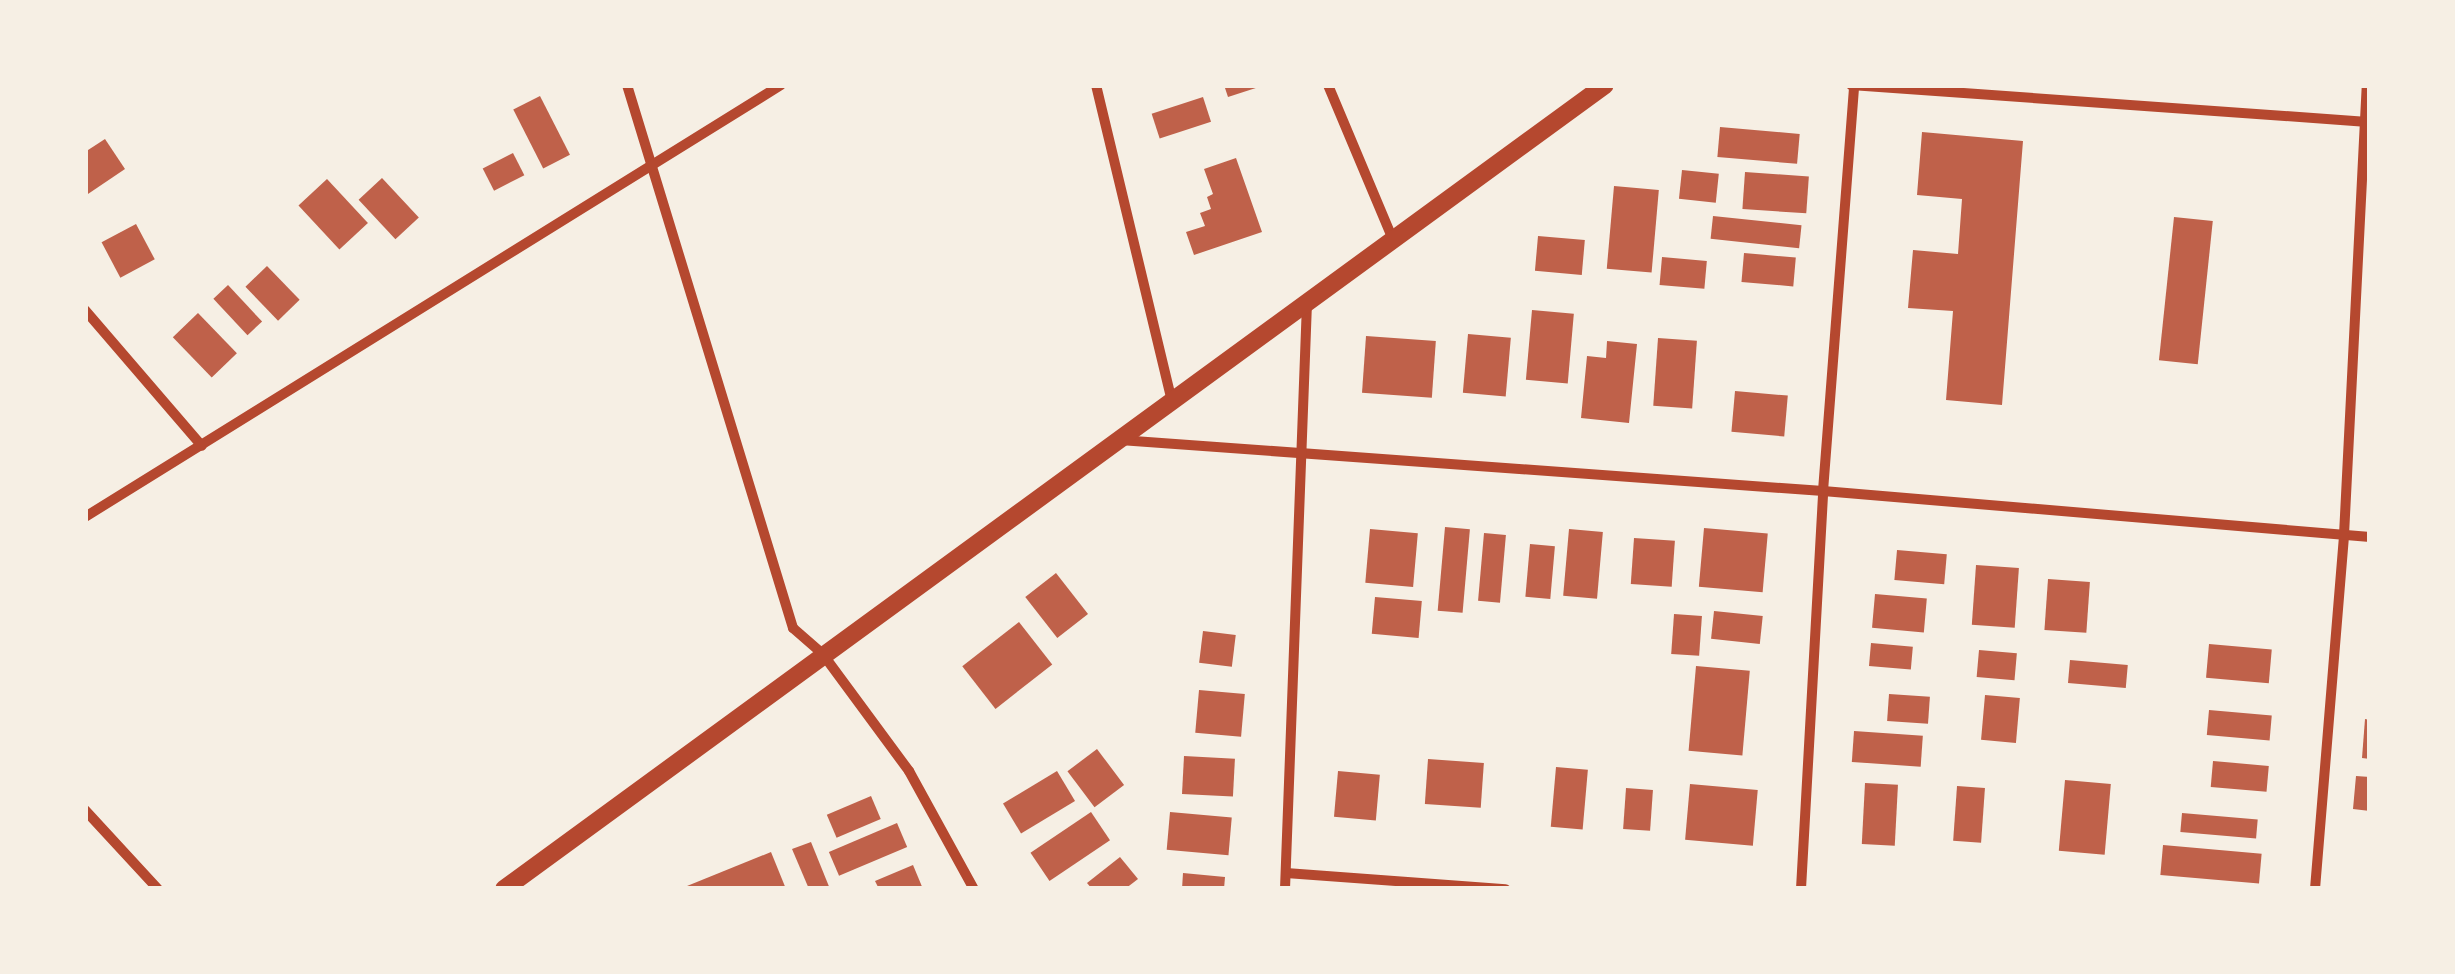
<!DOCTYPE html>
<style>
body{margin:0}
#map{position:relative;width:2455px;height:974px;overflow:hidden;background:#f6efe4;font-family:"Titillium Web",sans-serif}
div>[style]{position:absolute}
.building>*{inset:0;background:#bf614a;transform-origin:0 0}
.minor>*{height:10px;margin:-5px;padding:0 5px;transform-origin:5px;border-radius:5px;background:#b5482f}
.tertiary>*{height:18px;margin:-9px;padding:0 9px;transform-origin:9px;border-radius:9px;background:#b5482f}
span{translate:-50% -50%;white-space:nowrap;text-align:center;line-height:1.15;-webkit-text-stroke:10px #f6efe4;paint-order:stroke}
.frame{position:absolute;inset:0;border:88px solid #f6efe4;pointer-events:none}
</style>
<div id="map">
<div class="building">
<i style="clip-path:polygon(1224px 85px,1262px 85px,1262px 86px,1228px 97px)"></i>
<i style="left:540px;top:96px;width:66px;height:30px;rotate:63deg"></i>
<i style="left:1203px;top:97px;width:26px;height:54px;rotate:72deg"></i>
<i style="left:1720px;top:127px;width:80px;height:30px;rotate:5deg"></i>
<i style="clip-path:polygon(1922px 132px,2023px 141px,2002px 405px,1946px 400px,1953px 311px,1908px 308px,1913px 250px,1958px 254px,1962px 199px,1917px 195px)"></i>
<i style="clip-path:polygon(105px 139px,125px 169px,85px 196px,85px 152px)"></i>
<i style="left:513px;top:153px;width:25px;height:34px;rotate:63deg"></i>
<i style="clip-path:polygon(1236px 158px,1262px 232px,1194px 255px,1186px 232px,1205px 226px,1200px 213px,1211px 209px,1207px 197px,1213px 194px,1204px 169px)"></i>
<i style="left:1682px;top:170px;width:37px;height:29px;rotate:6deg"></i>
<i style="left:1745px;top:172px;width:64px;height:37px;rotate:4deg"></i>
<i style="left:382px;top:178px;width:54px;height:32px;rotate:47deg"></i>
<i style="left:327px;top:179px;width:60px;height:39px;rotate:47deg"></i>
<i style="left:1614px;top:186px;width:45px;height:83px;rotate:5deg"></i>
<i style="left:1713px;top:216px;width:89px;height:23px;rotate:6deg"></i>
<i style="left:2174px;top:217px;width:39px;height:144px;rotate:6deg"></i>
<i style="left:136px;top:224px;width:40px;height:39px;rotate:62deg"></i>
<i style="left:1538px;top:236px;width:47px;height:35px;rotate:5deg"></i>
<i style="left:1744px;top:253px;width:52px;height:29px;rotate:5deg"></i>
<i style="left:1662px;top:257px;width:45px;height:28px;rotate:5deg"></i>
<i style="left:267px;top:266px;width:47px;height:30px;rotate:46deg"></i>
<i style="left:228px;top:285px;width:50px;height:20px;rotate:47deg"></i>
<i style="left:1532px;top:310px;width:42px;height:70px;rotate:5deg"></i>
<i style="left:198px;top:313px;width:56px;height:35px;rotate:46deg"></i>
<i style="left:1468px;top:334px;width:43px;height:59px;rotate:5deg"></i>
<i style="left:1366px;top:336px;width:70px;height:57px;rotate:4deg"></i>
<i style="left:1658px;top:338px;width:39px;height:68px;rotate:4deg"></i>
<i style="clip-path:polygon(1607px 341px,1637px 344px,1629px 423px,1581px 418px,1587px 356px,1606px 358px)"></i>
<i style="left:1735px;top:391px;width:53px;height:41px;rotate:5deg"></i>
<i style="left:1445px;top:527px;width:25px;height:84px;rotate:5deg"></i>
<i style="left:1704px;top:528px;width:64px;height:59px;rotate:5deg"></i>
<i style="left:1370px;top:529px;width:48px;height:54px;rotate:5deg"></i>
<i style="left:1569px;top:529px;width:34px;height:67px;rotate:5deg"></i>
<i style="left:1484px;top:533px;width:22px;height:68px;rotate:5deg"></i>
<i style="left:1634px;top:538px;width:41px;height:46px;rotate:4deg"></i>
<i style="left:1530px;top:544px;width:25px;height:53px;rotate:5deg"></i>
<i style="left:1897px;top:550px;width:50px;height:30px;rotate:5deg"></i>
<i style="left:1976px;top:565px;width:43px;height:60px;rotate:4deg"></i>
<i style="left:1056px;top:573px;width:52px;height:39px;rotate:52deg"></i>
<i style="left:2048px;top:579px;width:42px;height:51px;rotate:4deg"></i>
<i style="left:1875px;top:594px;width:52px;height:34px;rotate:5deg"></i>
<i style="left:1375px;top:597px;width:47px;height:37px;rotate:5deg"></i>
<i style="left:1714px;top:611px;width:49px;height:28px;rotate:6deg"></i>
<i style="left:1674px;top:614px;width:28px;height:40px;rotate:4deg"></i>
<i style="left:1019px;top:622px;width:54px;height:72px;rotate:52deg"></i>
<i style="left:1203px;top:631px;width:33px;height:32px;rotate:7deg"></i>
<i style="left:1871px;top:643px;width:42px;height:23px;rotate:5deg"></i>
<i style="left:2209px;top:644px;width:63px;height:34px;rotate:5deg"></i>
<i style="left:1979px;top:650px;width:38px;height:27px;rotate:5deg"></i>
<i style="left:2070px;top:660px;width:58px;height:23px;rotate:5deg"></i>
<i style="left:1696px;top:666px;width:54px;height:85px;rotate:5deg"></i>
<i style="left:1199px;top:690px;width:46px;height:43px;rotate:5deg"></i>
<i style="left:1889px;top:694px;width:41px;height:27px;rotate:4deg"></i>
<i style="left:1985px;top:695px;width:35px;height:45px;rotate:5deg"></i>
<i style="left:2209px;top:710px;width:63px;height:25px;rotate:5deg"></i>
<i style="clip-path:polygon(2365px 719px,2370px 720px,2370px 759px,2362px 758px)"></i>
<i style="left:1854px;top:731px;width:69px;height:31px;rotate:4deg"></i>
<i style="left:1097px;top:749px;width:45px;height:37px;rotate:53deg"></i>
<i style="left:1184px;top:756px;width:51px;height:38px;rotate:3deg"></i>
<i style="left:1428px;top:759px;width:56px;height:45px;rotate:4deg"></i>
<i style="left:2213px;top:761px;width:56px;height:26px;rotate:5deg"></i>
<i style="left:1556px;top:767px;width:32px;height:60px;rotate:5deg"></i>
<i style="left:1057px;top:771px;width:35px;height:63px;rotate:59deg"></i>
<i style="left:1338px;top:771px;width:42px;height:46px;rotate:5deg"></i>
<i style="clip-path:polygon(2356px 776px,2370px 777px,2370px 811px,2353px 809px)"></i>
<i style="left:2065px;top:780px;width:46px;height:71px;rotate:5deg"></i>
<i style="left:1865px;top:783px;width:33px;height:61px;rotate:3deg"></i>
<i style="left:1690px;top:784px;width:68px;height:56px;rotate:5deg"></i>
<i style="left:1957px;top:786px;width:28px;height:55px;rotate:4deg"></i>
<i style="left:1626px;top:788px;width:27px;height:41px;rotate:4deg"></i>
<i style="left:871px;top:796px;width:25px;height:48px;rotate:67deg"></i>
<i style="left:1091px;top:812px;width:34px;height:73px;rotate:56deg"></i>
<i style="left:1170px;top:812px;width:62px;height:38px;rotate:5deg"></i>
<i style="left:2182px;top:813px;width:76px;height:19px;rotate:5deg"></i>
<i style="left:897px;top:823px;width:26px;height:74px;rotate:67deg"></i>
<i style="clip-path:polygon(811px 842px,830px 889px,809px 889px,792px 849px)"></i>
<i style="left:2163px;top:845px;width:99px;height:30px;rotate:5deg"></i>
<i style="clip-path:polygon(771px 852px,786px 889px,688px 889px,687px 886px)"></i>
<i style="clip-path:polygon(1120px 857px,1138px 879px,1125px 889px,1092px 889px,1087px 883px)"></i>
<i style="clip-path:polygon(913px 865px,923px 889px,879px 889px,875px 881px)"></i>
<i style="clip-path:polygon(1183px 873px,1225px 877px,1224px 889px,1182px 889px)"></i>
</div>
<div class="minor">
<i style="left:627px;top:85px;width:568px;rotate:73deg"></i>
<i style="left:793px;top:628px;width:38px;rotate:41deg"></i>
<i style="left:822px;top:653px;width:147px;rotate:53.6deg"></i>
<i style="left:909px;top:771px;width:135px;rotate:61.2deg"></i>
<i style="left:1096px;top:85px;width:322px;rotate:76.5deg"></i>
<i style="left:1328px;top:85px;width:168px;rotate:67.2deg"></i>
<i style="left:1851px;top:85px;width:518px;rotate:4.09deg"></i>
<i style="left:85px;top:310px;width:179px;rotate:49.3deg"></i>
<i style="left:1120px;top:440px;width:705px;rotate:4.15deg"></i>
<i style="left:1823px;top:491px;width:549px;rotate:4.81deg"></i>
<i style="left:85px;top:517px;width:819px;rotate:-31.83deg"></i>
<i style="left:85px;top:810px;width:108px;rotate:47.3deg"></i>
<i style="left:1286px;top:873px;width:220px;rotate:4.2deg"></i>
<i style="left:1285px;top:889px;width:585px;rotate:-87.85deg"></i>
<i style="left:1801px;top:889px;width:399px;rotate:-86.8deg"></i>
<i style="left:1823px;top:491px;width:407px;rotate:-85.6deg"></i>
<i style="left:2315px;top:889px;width:355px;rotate:-85.3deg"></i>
<i style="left:2344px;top:535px;width:451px;rotate:-87.1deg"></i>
</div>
<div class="tertiary">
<i style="left:504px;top:889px;width:1363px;rotate:-36.14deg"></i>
</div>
<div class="frame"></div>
</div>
